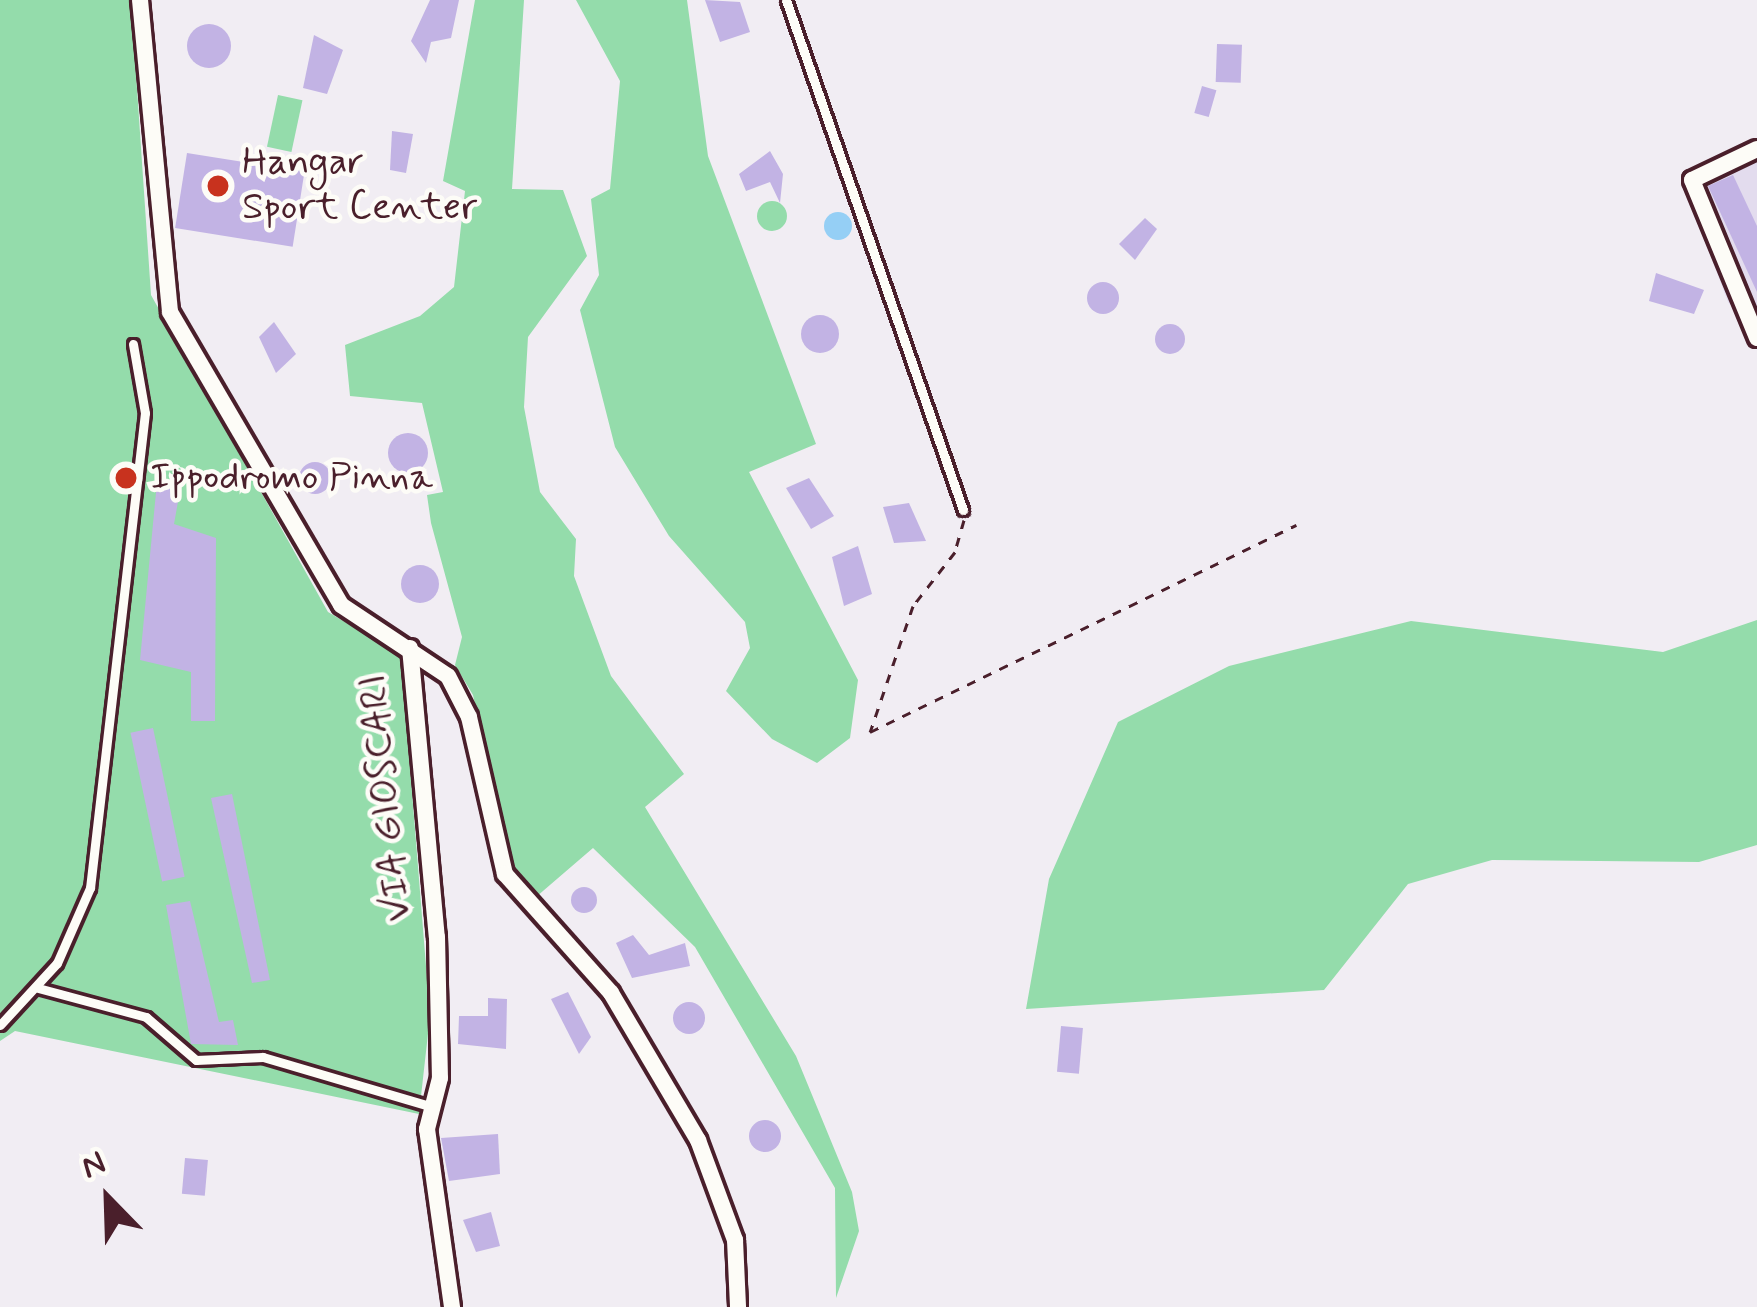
<!DOCTYPE html>
<style>
body{margin:0}
#map{position:relative;width:1757px;height:1307px;overflow:hidden;background:#f1edf3;font-family:Mynerve,sans-serif}
div>[style]{position:absolute}
.built>*{inset:0;background:#e3dcee}
.green>*{inset:0;background:#94dcab;transform-origin:0 0}
.round{border-radius:50%}
.water>*{inset:0;background:#95cff5}
.building>*{inset:0;background:#c2b3e4;transform-origin:0 0}
.path>*{height:3px;margin-top:-1.5px;transform-origin:0;background:repeating-linear-gradient(90deg,#4a1f2b 0 9px,transparent 0 18px)}
.roads{filter:drop-shadow(3px 0 #4a1f2b) drop-shadow(-3px 0 #4a1f2b) drop-shadow(0 3px #4a1f2b) drop-shadow(0 -3px #4a1f2b)}
.service>*{height:9px;margin:-4.5px;padding:0 4.5px;transform-origin:4.5px;border-radius:4.5px;background:#fdfcf7}
.minor>*{height:16px;margin:-8px;padding:0 8px;transform-origin:8px;border-radius:8px;background:#fdfcf7}
.dots>*{width:33px;height:33px;translate:-50% -50%;box-sizing:border-box;border:6px solid #fdfcf7;border-radius:50%}
span{translate:-50% -50%;white-space:nowrap;text-align:center;line-height:1.15;-webkit-text-stroke:9px #fdfcf7;paint-order:stroke}
.poi-label{font-size:39px;color:#4a1f2b}
.left{translate:0 -50%;text-align:left}
.street-label{font-size:39px;color:#4a1f2b}
.north{position:absolute;left:48px;top:1139px;width:120px;height:120px;-webkit-text-stroke:9px #fdfcf7;paint-order:stroke;rotate:337deg;font-size:33px;font-weight:700;line-height:48px;text-align:center;color:#4a1f2b}
.north::after{content:'';display:block;margin:auto;width:42px;height:54px;background:#4a1f2b;clip-path:polygon(50% 0,100% 100%,50% 72%,0 100%)}
</style>
<div id="map">
<div class="built">
<i style="clip-path:polygon(1757px 140px,1757px 340px,1728px 302px,1681px 178px)"></i>
</div>
<div class="green">
<i style="clip-path:polygon(0 0,131px 0,151px 295px,328px 612px,401px 655px,430px 1016px,419px 1114px,15px 1031px,0 1041px)"></i>
<i style="clip-path:polygon(475px 0,524px 0,512px 189px,563px 190px,587px 256px,528px 337px,524px 407px,540px 492px,576px 539px,574px 576px,611px 676px,684px 774px,645px 807px,796px 1056px,852px 1192px,859px 1231px,836px 1298px,835px 1188px,695px 947px,593px 848px,536px 897px,511px 870px,473px 695px,455px 665px,462px 637px,431px 523px,427px 495px,443px 492px,422px 403px,350px 396px,345px 345px,420px 316px,454px 287px,465px 191px,443px 181px)"></i>
<i style="clip-path:polygon(576px 0,687px 0,708px 156px,816px 444px,749px 472px,858px 680px,850px 738px,817px 763px,772px 739px,726px 691px,750px 648px,745px 622px,669px 536px,615px 447px,580px 310px,599px 275px,591px 199px,610px 189px,620px 81px)"></i>
<i style="left:278px;top:95px;width:25px;height:53px;rotate:12deg"></i>
<i class="round" style="left:757px;top:201px;width:30px;height:30px"></i>
<i style="clip-path:polygon(1757px 620px,1757px 845px,1699px 862px,1492px 860px,1408px 884px,1324px 990px,1026px 1009px,1049px 879px,1118px 722px,1229px 666px,1411px 621px,1663px 652px)"></i>
</div>
<div class="water">
<i class="round" style="left:824px;top:212px;width:28px;height:28px"></i>
</div>
<div class="building">
<i style="clip-path:polygon(430px 0,459px 0,451px 38px,431px 42px,426px 63px,411px 41px)"></i>
<i style="clip-path:polygon(705px 0,740px 2px,750px 32px,720px 42px)"></i>
<i class="round" style="left:187px;top:24px;width:44px;height:44px"></i>
<i style="clip-path:polygon(314px 35px,343px 50px,327px 94px,303px 88px)"></i>
<i style="left:1217px;top:44px;width:25px;height:38px;rotate:2deg"></i>
<i style="left:1202px;top:86px;width:15px;height:28px;rotate:16deg"></i>
<i style="clip-path:polygon(392px 131px,413px 134px,406px 173px,390px 170px)"></i>
<i style="clip-path:polygon(770px 151px,783px 174px,780px 203px,770px 182px,746px 191px,739px 174px)"></i>
<i style="left:187px;top:153px;width:119px;height:76px;rotate:9deg"></i>
<i style="clip-path:polygon(1733px 175px,1757px 226px,1757px 292px,1708px 186px)"></i>
<i style="clip-path:polygon(1145px 218px,1157px 229px,1135px 260px,1119px 244px)"></i>
<i style="clip-path:polygon(1656px 273px,1704px 290px,1694px 314px,1649px 301px)"></i>
<i class="round" style="left:1087px;top:282px;width:32px;height:32px"></i>
<i class="round" style="left:801px;top:315px;width:38px;height:38px"></i>
<i style="clip-path:polygon(274px 322px,296px 354px,276px 373px,259px 337px)"></i>
<i class="round" style="left:1155px;top:324px;width:30px;height:30px"></i>
<i class="round" style="left:388px;top:433px;width:40px;height:40px"></i>
<i class="round" style="left:299px;top:462px;width:32px;height:32px"></i>
<i style="clip-path:polygon(809px 478px,834px 516px,811px 529px,786px 488px)"></i>
<i style="clip-path:polygon(157px 482px,181px 485px,174px 524px,216px 538px,215px 721px,191px 721px,191px 672px,140px 660px)"></i>
<i style="clip-path:polygon(909px 503px,926px 541px,894px 543px,883px 507px)"></i>
<i style="clip-path:polygon(858px 546px,872px 594px,844px 606px,832px 557px)"></i>
<i class="round" style="left:401px;top:565px;width:38px;height:38px"></i>
<i style="left:153px;top:728px;width:152px;height:23px;rotate:78deg"></i>
<i style="clip-path:polygon(232px 794px,270px 980px,252px 983px,211px 798px)"></i>
<i class="round" style="left:571px;top:887px;width:26px;height:26px"></i>
<i style="clip-path:polygon(190px 901px,219px 1022px,233px 1020px,238px 1045px,191px 1044px,166px 905px)"></i>
<i style="clip-path:polygon(633px 935px,649px 955px,685px 943px,690px 966px,632px 978px,616px 943px)"></i>
<i style="clip-path:polygon(568px 992px,591px 1037px,579px 1054px,551px 999px)"></i>
<i style="clip-path:polygon(488px 998px,507px 999px,506px 1049px,458px 1044px,459px 1016px,488px 1016px)"></i>
<i class="round" style="left:673px;top:1002px;width:32px;height:32px"></i>
<i style="left:1061px;top:1026px;width:22px;height:46px;rotate:5deg"></i>
<i class="round" style="left:749px;top:1120px;width:32px;height:32px"></i>
<i style="clip-path:polygon(498px 1134px,500px 1174px,449px 1181px,441px 1138px)"></i>
<i style="left:185px;top:1158px;width:23px;height:36px;rotate:5deg"></i>
<i style="clip-path:polygon(491px 1212px,500px 1246px,476px 1252px,463px 1220px)"></i>
</div>
<div class="path">
<i style="left:964px;top:520px;width:33px;rotate:106deg"></i>
<i style="left:955px;top:552px;width:68px;rotate:127.9deg"></i>
<i style="left:913px;top:606px;width:133px;rotate:108.8deg"></i>
<i style="left:870px;top:732px;width:474px;rotate:-25.9deg"></i>
</div>
<div class="roads">
<div class="service">
<i style="left:786px;top:0;width:540px;rotate:70.86deg"></i>
<i style="left:38px;top:988px;width:112px;rotate:15deg"></i>
<i style="left:146px;top:1017px;width:66px;rotate:40.7deg"></i>
<i style="left:196px;top:1060px;width:67px;rotate:-2.6deg"></i>
<i style="left:263px;top:1057px;width:173px;rotate:16.4deg"></i>
<i style="left:0;top:1025px;width:84px;rotate:-47.4deg"></i>
<i style="left:57px;top:963px;width:82px;rotate:-66.3deg"></i>
<i style="left:90px;top:888px;width:478px;rotate:-83.4deg"></i>
<i style="left:145px;top:413px;width:70px;rotate:-99.9deg"></i>
</div>
<div class="minor">
<i style="left:140px;top:0;width:313px;rotate:84.5deg"></i>
<i style="left:170px;top:312px;width:339px;rotate:59.7deg"></i>
<i style="left:341px;top:605px;width:128px;rotate:33.6deg"></i>
<i style="left:448px;top:676px;width:46px;rotate:62.9deg"></i>
<i style="left:469px;top:717px;width:161px;rotate:77.1deg"></i>
<i style="left:505px;top:874px;width:159px;rotate:48.3deg"></i>
<i style="left:611px;top:993px;width:171px;rotate:59.4deg"></i>
<i style="left:698px;top:1140px;width:107px;rotate:69.7deg"></i>
<i style="left:735px;top:1240px;width:67px;rotate:87.4deg"></i>
<i style="left:1757px;top:149px;width:72px;rotate:154.5deg"></i>
<i style="left:1692px;top:180px;width:171px;rotate:67.6deg"></i>
<i style="left:410px;top:648px;width:290px;rotate:84.7deg"></i>
<i style="left:437px;top:937px;width:141px;rotate:88.8deg"></i>
<i style="left:440px;top:1078px;width:53px;rotate:104.3deg"></i>
<i style="left:427px;top:1129px;width:180px;rotate:82deg"></i>
</div>
</div>
<div class="dots">
<i style="left:218px;top:186px;background:#c8321e"></i>
<i style="left:126px;top:478px;background:#c8321e"></i>
</div>
<div class="poi-label">
<span class="left" style="left:242px;top:186px">Hangar<br>Sport Center</span>
<span class="left" style="left:150px;top:478px">Ippodromo Pinna</span>
</div>
<div class="street-label">
<span style="left:387px;top:798px;rotate:-96deg">VIA GIOSCARI</span>
</div>
<div class="north">N</div>
</div>
